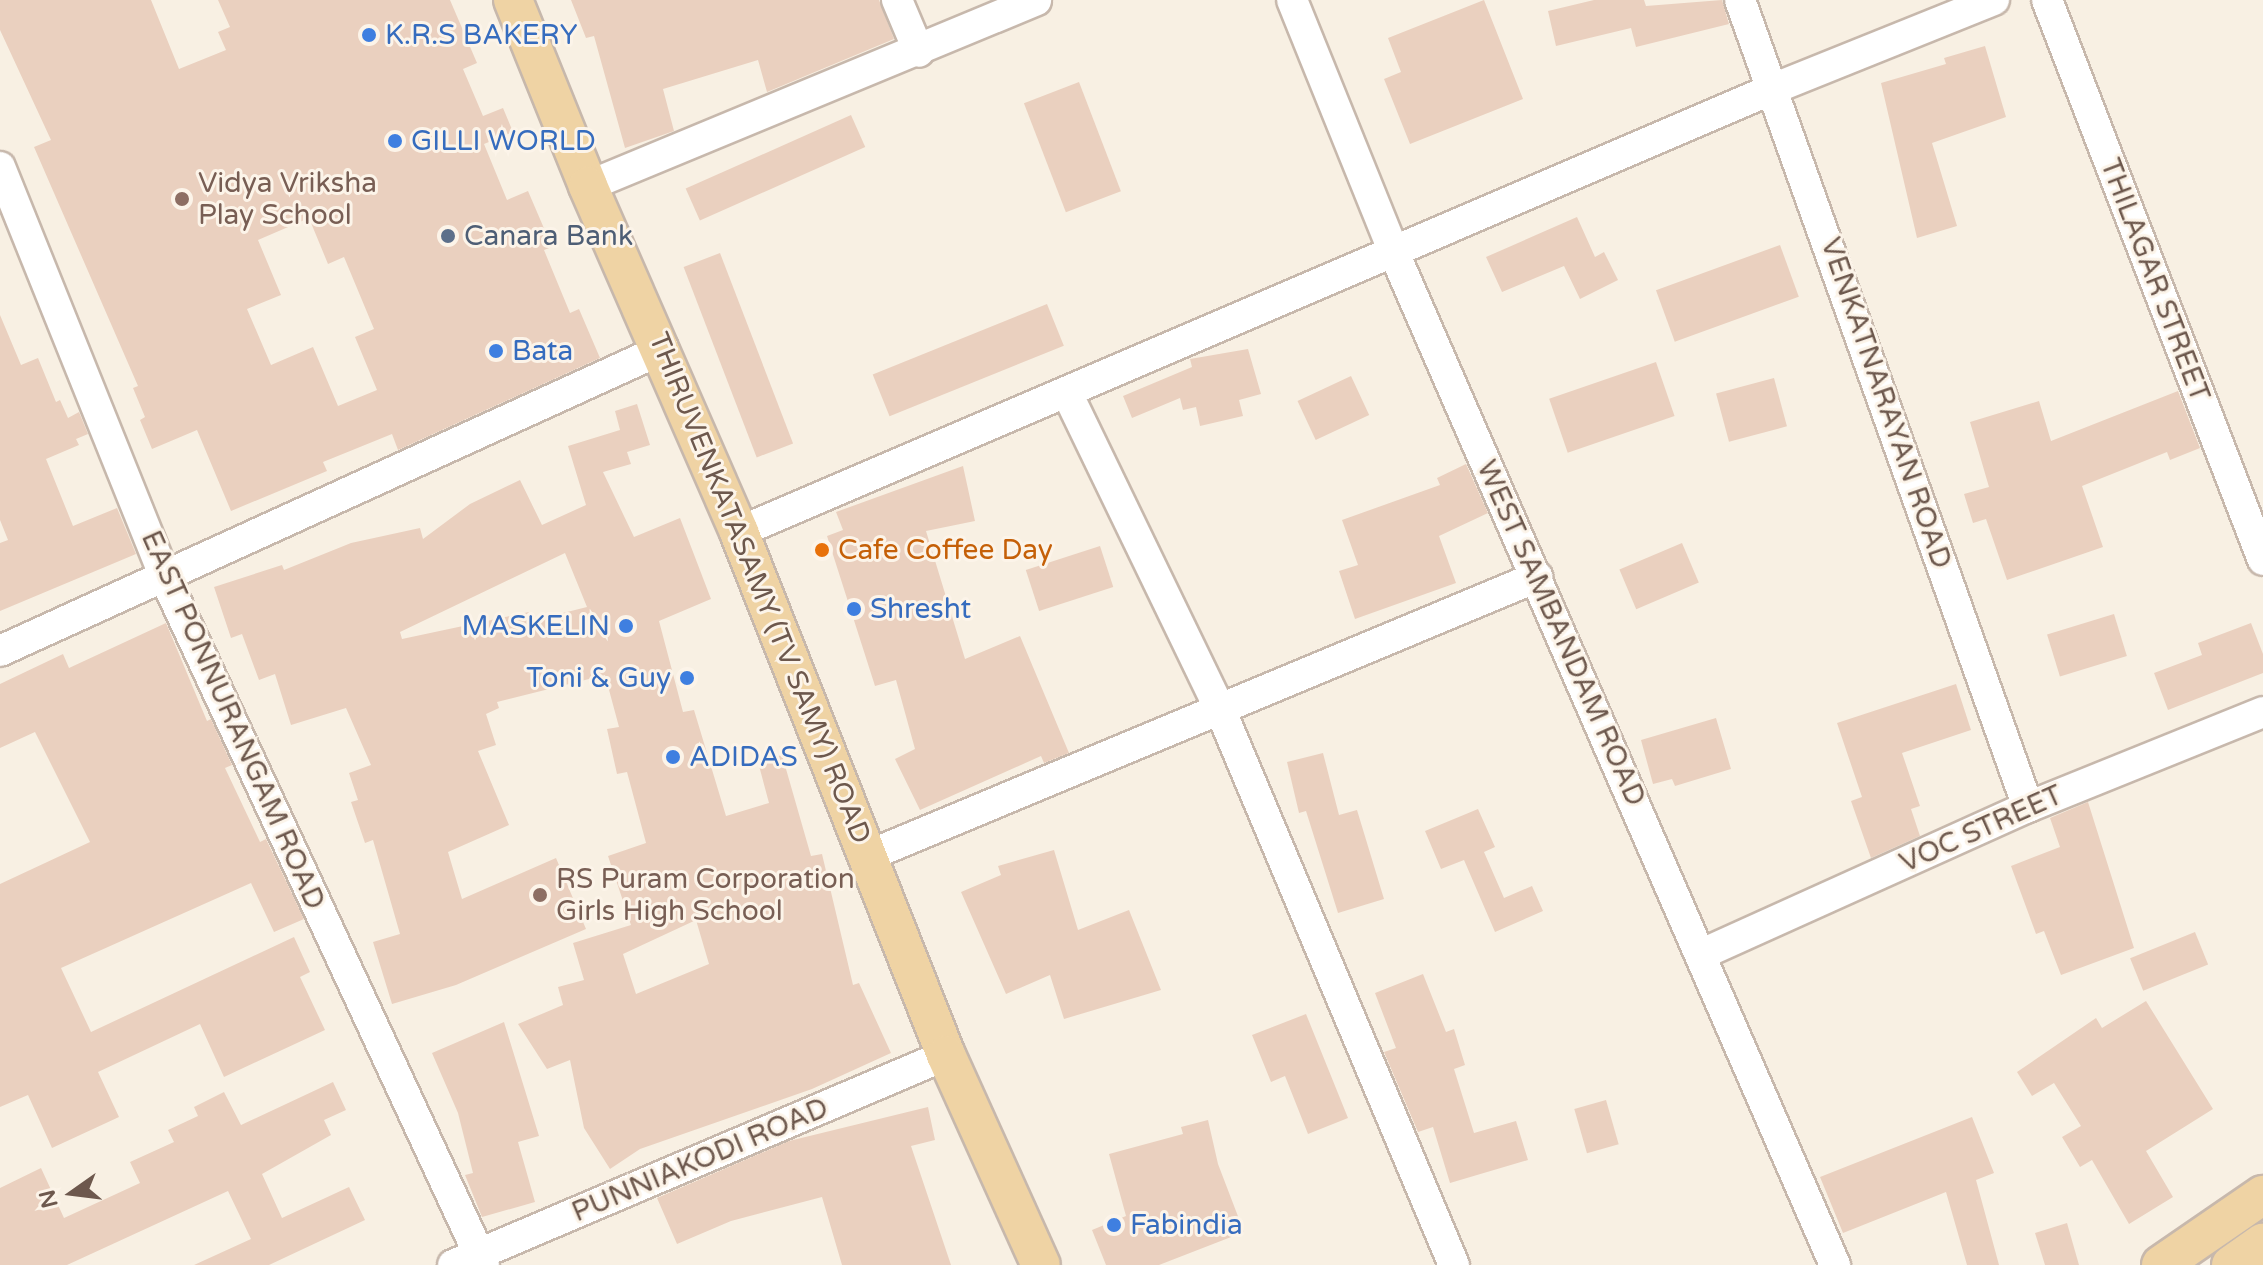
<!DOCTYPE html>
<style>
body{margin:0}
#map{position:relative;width:2263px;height:1265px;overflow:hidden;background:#f8f0e3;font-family:"Varela Round",sans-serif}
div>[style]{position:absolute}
.building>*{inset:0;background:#ead0bf;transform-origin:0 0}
.roads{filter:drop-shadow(2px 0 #c7b8ac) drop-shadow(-2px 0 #c7b8ac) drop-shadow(0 2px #c7b8ac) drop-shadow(0 -2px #c7b8ac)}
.minor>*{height:30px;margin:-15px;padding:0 15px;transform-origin:15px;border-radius:15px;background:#fff}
.major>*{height:38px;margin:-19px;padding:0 19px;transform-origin:19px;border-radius:19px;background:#efd3a4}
.dots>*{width:22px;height:22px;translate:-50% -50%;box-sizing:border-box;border:4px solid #fcf4e9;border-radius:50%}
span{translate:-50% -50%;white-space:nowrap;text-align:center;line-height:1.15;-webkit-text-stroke:6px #fcf4e9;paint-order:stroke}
.shop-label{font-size:28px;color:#366cbe}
.left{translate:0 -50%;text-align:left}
.right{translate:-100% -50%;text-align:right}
.education-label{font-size:28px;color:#785e54}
.service-label{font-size:28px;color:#4e5e75}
.street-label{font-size:28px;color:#6d584d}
.food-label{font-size:28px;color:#c56008}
.north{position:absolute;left:32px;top:1153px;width:80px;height:80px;-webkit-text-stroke:6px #fcf4e9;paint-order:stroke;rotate:256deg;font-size:22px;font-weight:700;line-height:32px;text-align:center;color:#6d584d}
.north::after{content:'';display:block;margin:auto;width:28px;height:36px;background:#6d584d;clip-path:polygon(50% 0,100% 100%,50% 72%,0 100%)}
</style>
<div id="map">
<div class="building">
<i style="clip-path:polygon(evenodd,0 0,151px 0,179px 69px,226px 50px,218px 32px,230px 27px,218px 0,450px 0,477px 63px,463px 69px,483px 116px,503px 108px,513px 132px,484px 144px,507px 200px,528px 191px,552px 247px,544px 250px,570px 313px,579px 309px,600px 358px,398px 450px,392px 434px,323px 462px,327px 471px,231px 511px,197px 430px,152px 449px,140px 420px,145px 417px,133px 388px,138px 386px,34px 147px,51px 140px,0 30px,0 0,309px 218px,328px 264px,344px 257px,374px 329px,355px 337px,377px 390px,338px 406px,313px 347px,271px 365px,247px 309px,281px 295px,258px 240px,309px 218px)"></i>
<i style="clip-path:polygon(571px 0,879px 0,894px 39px,767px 92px,758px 60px,663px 89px,674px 131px,625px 148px,594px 36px,586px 38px)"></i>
<i style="clip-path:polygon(1484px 0,1523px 99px,1410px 144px,1384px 79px,1401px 72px,1388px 38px)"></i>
<i style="clip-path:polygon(1594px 0,1644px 0,1646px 6px,1722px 0,1729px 24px,1636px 47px,1631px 28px,1556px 46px,1548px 11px)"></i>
<i style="clip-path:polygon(1985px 46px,2006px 117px,1932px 143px,1957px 226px,1917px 238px,1881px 83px,1946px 64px,1944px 58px)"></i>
<i style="left:1079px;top:82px;width:117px;height:59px;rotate:69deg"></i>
<i style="left:851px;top:115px;width:35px;height:181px;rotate:66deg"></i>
<i style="clip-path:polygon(1577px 217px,1595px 257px,1604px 252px,1618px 280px,1580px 299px,1564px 266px,1502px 292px,1486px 257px)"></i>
<i style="left:1780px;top:245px;width:55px;height:132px;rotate:70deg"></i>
<i style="left:720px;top:253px;width:204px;height:39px;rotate:69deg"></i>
<i style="left:1047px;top:304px;width:45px;height:188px;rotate:68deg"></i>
<i style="clip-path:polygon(0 315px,21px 365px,38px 358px,56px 402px,60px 400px,68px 418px,79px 412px,88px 434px,76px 439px,79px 445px,46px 459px,73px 526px,117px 508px,136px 554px,0 611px,0 543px,8px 540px,0 520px)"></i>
<i style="clip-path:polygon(1248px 349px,1261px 394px,1239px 400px,1243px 416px,1200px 426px,1196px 407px,1183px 410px,1180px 398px,1132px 418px,1123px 396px,1192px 367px,1190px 359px)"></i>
<i style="left:1656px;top:362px;width:57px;height:113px;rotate:71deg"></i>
<i style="left:1351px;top:376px;width:43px;height:59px;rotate:65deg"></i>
<i style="left:1774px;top:378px;width:50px;height:60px;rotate:75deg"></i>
<i style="clip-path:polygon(2178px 391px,2200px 448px,2170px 460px,2167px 452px,2082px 486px,2103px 547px,2007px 580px,1986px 519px,1973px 523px,1964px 494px,1989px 487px,1970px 422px,2039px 401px,2051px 441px)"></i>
<i style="clip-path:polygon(evenodd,637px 404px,650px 445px,627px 452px,631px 464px,603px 472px,634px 537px,680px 518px,711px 599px,659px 621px,683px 712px,694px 710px,726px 816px,769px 803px,758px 762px,782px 755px,811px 856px,822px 854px,853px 985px,859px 983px,891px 1053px,812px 1089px,640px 1149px,610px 1169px,584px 1128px,570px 1060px,547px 1069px,518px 1024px,563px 1005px,558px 987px,584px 980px,573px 943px,631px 925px,608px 856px,646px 843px,627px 772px,617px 774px,607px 729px,619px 727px,605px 675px,497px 702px,499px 708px,486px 714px,496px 745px,478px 751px,509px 825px,448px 852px,462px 899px,556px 858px,586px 929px,456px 985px,392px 1004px,373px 942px,400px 934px,373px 840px,365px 843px,351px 802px,358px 800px,349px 773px,371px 765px,346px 708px,291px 725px,275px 674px,259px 680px,242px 634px,231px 638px,214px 587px,282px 565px,284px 570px,351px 543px,420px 528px,423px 539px,470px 504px,520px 480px,542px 525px,586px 505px,568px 446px,620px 430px,615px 411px,637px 404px,565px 553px,587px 607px,531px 621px,529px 612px,402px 639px,400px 632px,565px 553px,637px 404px,696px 920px,709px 964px,636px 994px,623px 954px,696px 920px)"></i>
<i style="clip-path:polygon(1466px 464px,1488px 513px,1439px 536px,1456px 583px,1355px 619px,1339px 571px,1358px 565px,1342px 520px,1440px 485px,1437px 478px)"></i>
<i style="clip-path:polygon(963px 466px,975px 521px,926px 531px,965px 659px,1020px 636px,1069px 753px,1044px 763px,1041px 756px,920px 810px,895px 759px,915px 749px,896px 680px,875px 686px,827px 536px,843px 530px,836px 512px)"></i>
<i style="left:1682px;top:543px;width:43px;height:68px;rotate:67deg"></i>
<i style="left:1100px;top:546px;width:43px;height:78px;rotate:72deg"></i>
<i style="left:2114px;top:614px;width:44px;height:70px;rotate:73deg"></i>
<i style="clip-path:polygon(166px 623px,207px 721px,211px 719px,232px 765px,225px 768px,260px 842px,266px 839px,304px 919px,274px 932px,251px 883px,61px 968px,91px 1032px,294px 937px,310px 972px,300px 977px,325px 1030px,224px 1077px,200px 1024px,98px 1072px,119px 1117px,52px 1148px,28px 1095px,0 1107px,0 884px,90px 842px,35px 732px,0 748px,0 684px,63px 654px,69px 668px)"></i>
<i style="clip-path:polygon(2251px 623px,2263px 654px,2263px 673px,2168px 710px,2154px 673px,2202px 655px,2198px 643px)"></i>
<i style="clip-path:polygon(1956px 684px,1971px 730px,1902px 753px,1920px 806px,1911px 809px,1920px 836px,1871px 858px,1851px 801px,1862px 797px,1837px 723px)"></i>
<i style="clip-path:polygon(1716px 718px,1731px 769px,1675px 786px,1672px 779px,1653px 784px,1641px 740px)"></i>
<i style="clip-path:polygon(1323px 753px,1339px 815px,1357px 810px,1384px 899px,1338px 913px,1306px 811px,1299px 813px,1287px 762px)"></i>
<i style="clip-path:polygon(2088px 802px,2134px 948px,2061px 975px,2044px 931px,2036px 934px,2011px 866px,2060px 847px,2050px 818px)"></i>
<i style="clip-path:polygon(1478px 809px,1495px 847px,1484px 852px,1504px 898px,1532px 886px,1543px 911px,1495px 932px,1464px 860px,1441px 869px,1425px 831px)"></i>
<i style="clip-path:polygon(1054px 850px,1078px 930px,1129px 910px,1161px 990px,1064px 1019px,1050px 975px,1006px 994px,961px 892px,1001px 875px,998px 866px)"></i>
<i style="left:2195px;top:932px;width:35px;height:70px;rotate:68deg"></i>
<i style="clip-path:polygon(1423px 974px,1446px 1032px,1454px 1029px,1465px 1065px,1454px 1069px,1474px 1133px,1516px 1121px,1528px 1160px,1450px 1183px,1433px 1127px,1418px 1132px,1384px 1052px,1396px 1048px,1375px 993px)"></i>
<i style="clip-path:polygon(2146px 1001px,2213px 1109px,2146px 1151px,2173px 1197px,2129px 1224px,2092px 1160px,2080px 1167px,2062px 1137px,2081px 1126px,2054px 1083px,2032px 1096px,2017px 1072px,2096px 1018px,2102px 1028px)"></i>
<i style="clip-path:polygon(1306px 1014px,1348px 1118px,1308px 1134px,1285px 1076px,1271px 1082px,1252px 1035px)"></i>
<i style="clip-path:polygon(504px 1022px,539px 1136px,518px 1142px,535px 1202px,482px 1217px,465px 1175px,473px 1173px,458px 1113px,432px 1053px)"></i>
<i style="clip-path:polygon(333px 1082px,346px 1110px,324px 1120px,331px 1135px,262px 1174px,282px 1218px,349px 1187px,365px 1220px,269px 1265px,194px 1265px,251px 1239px,228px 1191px,67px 1265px,0 1265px,0 1188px,41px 1168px,64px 1218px,140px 1183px,130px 1162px,174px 1142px,168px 1130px,198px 1116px,194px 1107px,224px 1092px,241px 1125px)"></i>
<i style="left:1606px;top:1100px;width:46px;height:33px;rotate:74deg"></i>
<i style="clip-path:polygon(928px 1107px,935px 1140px,911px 1146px,951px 1265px,842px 1265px,822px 1197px,731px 1221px,677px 1244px,657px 1198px,789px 1141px)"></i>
<i style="clip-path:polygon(1972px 1117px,1994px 1173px,1976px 1180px,1999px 1265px,1967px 1265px,1946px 1192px,1843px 1233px,1820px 1177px)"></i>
<i style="clip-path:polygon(1208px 1120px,1218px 1164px,1244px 1232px,1159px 1265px,1106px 1265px,1092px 1230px,1126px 1216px,1109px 1154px,1183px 1134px,1181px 1127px)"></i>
<i style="clip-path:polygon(2067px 1223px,2079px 1265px,2045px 1265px,2035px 1233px)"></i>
</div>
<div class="roads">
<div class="minor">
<i style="left:897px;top:0;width:56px;rotate:67.1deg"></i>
<i style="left:1292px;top:0;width:275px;rotate:68deg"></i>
<i style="left:1395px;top:255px;width:1102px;rotate:66.46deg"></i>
<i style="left:1740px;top:0;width:857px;rotate:70.36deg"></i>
<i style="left:2047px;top:0;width:600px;rotate:68.91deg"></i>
<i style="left:0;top:167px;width:443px;rotate:68.1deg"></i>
<i style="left:165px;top:578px;width:757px;rotate:65.09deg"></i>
<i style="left:588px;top:186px;width:485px;rotate:-22.5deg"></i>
<i style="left:1068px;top:395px;width:349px;rotate:64.2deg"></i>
<i style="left:1220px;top:709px;width:603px;rotate:67.18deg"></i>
<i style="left:739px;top:532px;width:1127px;rotate:-23.2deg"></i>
<i style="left:1775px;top:88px;width:236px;rotate:-21.9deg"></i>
<i style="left:0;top:651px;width:729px;rotate:-24.49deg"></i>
<i style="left:870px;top:855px;width:723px;rotate:-22.63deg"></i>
<i style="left:1702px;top:954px;width:358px;rotate:-24.3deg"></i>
<i style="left:2028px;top:807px;width:253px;rotate:-22deg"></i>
<i style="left:453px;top:1265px;width:536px;rotate:-23.07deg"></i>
</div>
<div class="major">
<i style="left:513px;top:0;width:201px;rotate:68deg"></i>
<i style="left:588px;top:186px;width:378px;rotate:66.4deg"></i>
<i style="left:739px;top:532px;width:562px;rotate:68.41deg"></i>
<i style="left:946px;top:1055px;width:230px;rotate:65.7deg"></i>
<i style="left:2161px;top:1265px;width:124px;rotate:-34.5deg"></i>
<i style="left:2231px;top:1265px;width:39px;rotate:-35deg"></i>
</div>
</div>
<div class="dots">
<i style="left:369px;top:35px;background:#3f7fe0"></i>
<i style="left:395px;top:141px;background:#3f7fe0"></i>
<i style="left:182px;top:199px;background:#8d6e63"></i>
<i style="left:448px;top:236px;background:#5c6f8a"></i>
<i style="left:496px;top:351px;background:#3f7fe0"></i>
<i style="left:822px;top:550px;background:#e8710a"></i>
<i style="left:854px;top:609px;background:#3f7fe0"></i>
<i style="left:626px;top:626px;background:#3f7fe0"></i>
<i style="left:687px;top:678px;background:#3f7fe0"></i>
<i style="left:673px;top:757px;background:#3f7fe0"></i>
<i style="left:540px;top:895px;background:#8d6e63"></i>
<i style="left:1114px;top:1225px;background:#3f7fe0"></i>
</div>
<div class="shop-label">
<span class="left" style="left:385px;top:35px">K.R.S BAKERY</span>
<span class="left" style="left:411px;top:141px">GILLI WORLD</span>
<span class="left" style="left:512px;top:351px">Bata</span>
<span class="left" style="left:870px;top:609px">Shresht</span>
<span class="right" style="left:610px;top:626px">MASKELIN</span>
<span class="right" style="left:671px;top:678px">Toni &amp; Guy</span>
<span class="left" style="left:689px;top:757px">ADIDAS</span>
<span class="left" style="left:1130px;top:1225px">Fabindia</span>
</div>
<div class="education-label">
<span class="left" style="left:198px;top:199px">Vidya Vriksha<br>Play School</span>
<span class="left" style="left:556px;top:895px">RS Puram Corporation<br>Girls High School</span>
</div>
<div class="service-label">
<span class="left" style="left:464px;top:236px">Canara Bank</span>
</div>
<div class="street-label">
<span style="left:2155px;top:280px;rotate:69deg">THILAGAR STREET</span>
<span style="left:1886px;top:403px;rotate:71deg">VENKATNARAYAN ROAD</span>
<span style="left:760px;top:588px;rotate:68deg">THIRUVENKATASAMY (TV SAMY) ROAD</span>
<span style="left:1561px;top:633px;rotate:66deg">WEST SAMBANDAM ROAD</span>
<span style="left:233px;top:720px;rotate:66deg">EAST PONNURANGAM ROAD</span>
<span style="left:1981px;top:829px;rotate:-24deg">VOC STREET</span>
<span style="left:700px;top:1160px;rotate:-23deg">PUNNIAKODI ROAD</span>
</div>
<div class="food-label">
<span class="left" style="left:838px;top:550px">Cafe Coffee Day</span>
</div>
<div class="north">N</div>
</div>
